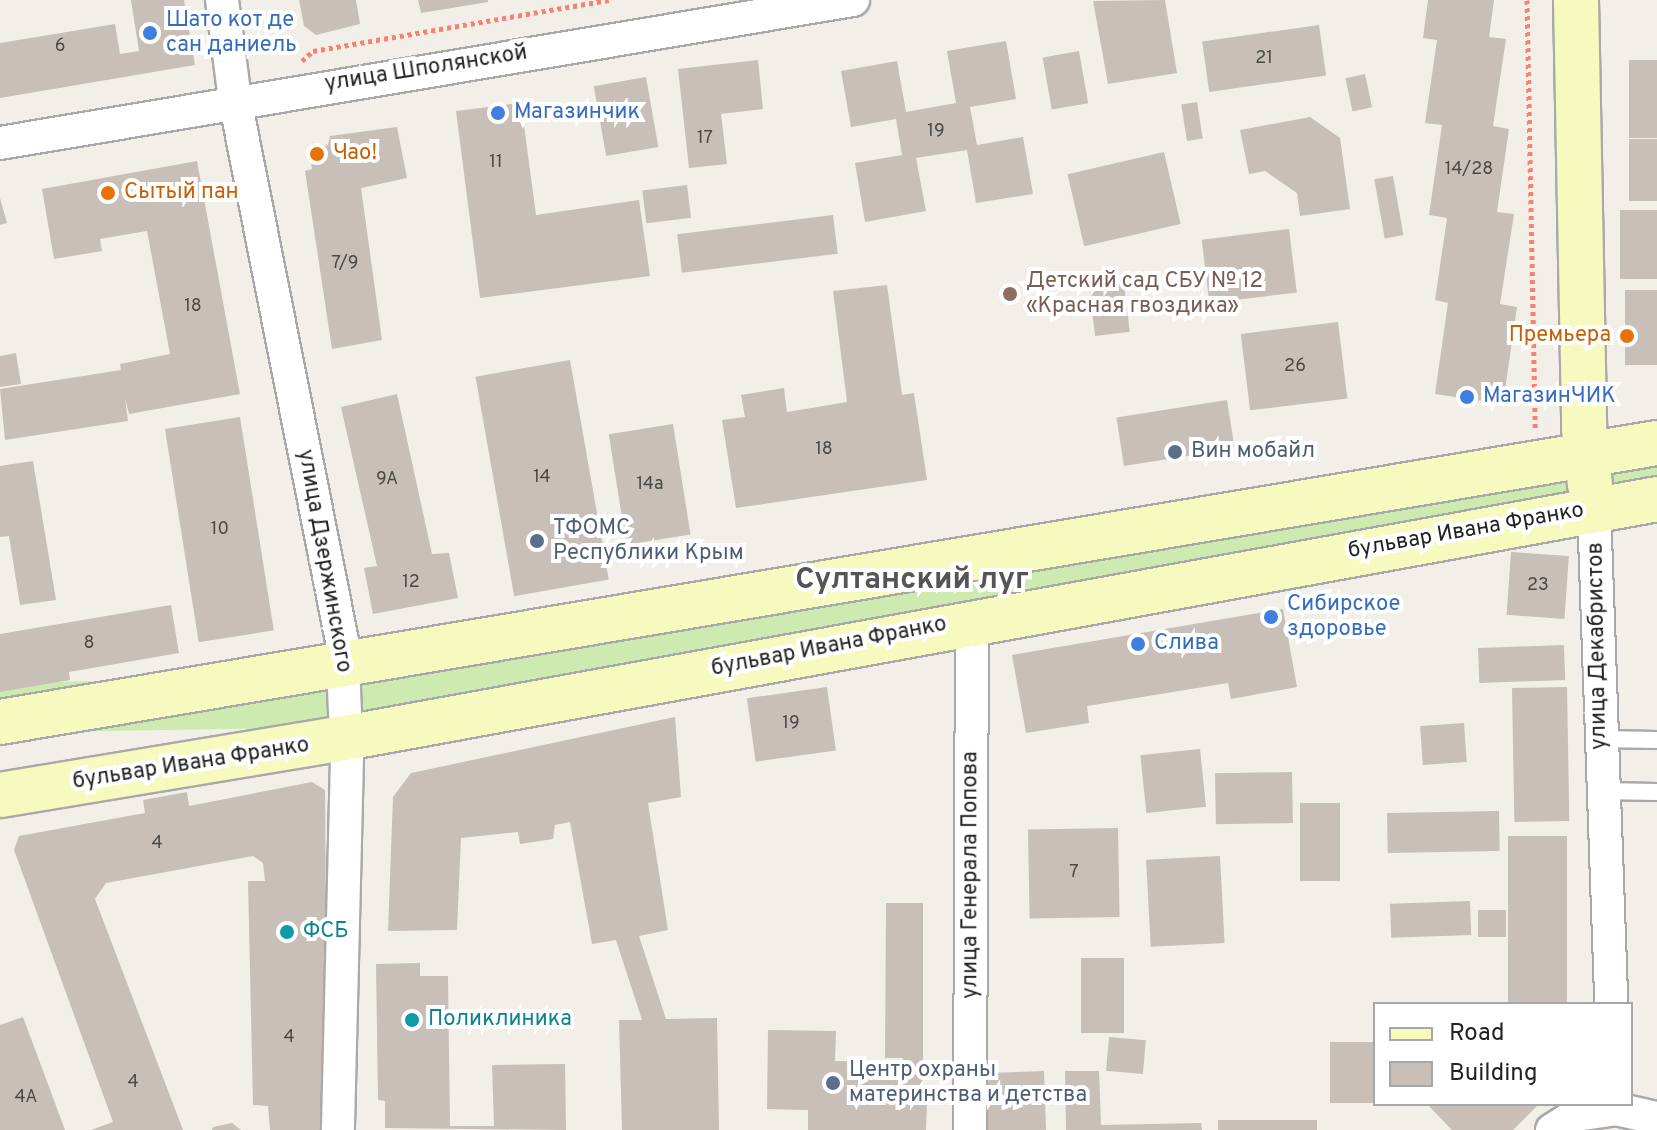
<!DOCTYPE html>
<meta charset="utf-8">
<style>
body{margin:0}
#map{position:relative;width:1657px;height:1130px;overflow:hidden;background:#f2efe9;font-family:Overpass,sans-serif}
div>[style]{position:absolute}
.grass>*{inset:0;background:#cdebb0;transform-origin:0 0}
.building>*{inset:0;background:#c7bfb8;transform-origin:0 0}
.path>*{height:5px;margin-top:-2.5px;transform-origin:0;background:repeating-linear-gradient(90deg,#fa8072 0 4px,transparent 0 8px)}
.roads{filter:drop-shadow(2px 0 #a9a9a9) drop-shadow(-2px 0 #a9a9a9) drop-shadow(0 2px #a9a9a9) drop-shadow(0 -2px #a9a9a9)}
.lane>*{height:16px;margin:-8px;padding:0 8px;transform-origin:8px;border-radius:8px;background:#fff}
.street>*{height:32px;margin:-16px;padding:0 16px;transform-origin:16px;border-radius:16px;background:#fff}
.secondary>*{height:44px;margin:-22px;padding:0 22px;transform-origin:22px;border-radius:22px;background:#f7fabf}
.dots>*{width:22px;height:22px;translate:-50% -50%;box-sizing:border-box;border:4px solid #fff;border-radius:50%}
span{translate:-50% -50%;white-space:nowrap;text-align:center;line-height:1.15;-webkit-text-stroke:8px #fff;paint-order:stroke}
.number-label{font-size:18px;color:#4b4948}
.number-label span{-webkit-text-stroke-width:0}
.shop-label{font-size:22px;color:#366cbe}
.left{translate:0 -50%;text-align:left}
.street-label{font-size:22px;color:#222}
.food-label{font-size:22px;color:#c56008}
.right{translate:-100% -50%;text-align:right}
.education-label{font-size:22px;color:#785e54}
.service-label{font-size:22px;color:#4e5e75}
.culture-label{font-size:22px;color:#0d838f}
.district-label{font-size:30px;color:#555;font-weight:700}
.legend{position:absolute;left:1373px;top:1002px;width:260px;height:104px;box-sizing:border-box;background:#fff;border:2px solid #a7a7a7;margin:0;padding:10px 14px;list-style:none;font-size:24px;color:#222}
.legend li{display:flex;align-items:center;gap:16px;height:40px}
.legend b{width:40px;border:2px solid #a7a7a7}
</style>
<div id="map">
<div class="grass">
<i style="left:1657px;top:455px;width:31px;height:62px;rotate:90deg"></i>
<i style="clip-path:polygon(1580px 468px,1584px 497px,353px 724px,353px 675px)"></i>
<i style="left:336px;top:677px;width:50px;height:341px;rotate:89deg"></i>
</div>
<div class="building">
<i style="clip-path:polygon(131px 0,184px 0,195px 65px,0 98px,0 43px,115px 24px,120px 54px,139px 51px)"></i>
<i style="clip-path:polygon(299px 0,356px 0,360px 24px,316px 35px,304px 26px)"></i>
<i style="clip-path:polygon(418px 0,488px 0,488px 2px,421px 13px)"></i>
<i style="clip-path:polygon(1165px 0,1177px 73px,1108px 84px,1093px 1px)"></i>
<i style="clip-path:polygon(1428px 0,1494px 0,1489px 37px,1506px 39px,1493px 126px,1509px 129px,1497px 212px,1514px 214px,1500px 304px,1517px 307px,1503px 404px,1435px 394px,1448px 303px,1435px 300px,1447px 218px,1429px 215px,1442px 125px,1425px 123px,1437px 40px,1423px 38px)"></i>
<i style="left:1319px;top:25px;width:51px;height:118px;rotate:82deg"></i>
<i style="clip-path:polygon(1006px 41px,1016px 99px,970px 107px,977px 145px,1023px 137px,1033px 194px,976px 203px,967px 150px,916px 158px,926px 211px,865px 222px,855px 163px,902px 155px,896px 119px,851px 127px,841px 71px,897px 61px,906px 112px,956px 103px,947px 51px)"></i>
<i style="left:1079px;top:51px;width:53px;height:37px;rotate:80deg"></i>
<i style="clip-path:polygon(758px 60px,763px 109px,721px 114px,727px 164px,689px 168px,678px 69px)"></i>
<i style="left:1629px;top:60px;width:28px;height:78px"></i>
<i style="left:1365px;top:74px;width:34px;height:20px;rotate:78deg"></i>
<i style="left:646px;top:77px;width:71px;height:53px;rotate:80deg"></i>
<i style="left:1197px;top:102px;width:37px;height:16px;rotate:81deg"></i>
<i style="clip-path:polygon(521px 103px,536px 215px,639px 200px,650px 276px,480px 298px,456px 111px)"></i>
<i style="clip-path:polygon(1310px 117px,1340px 138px,1350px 209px,1300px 216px,1297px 193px,1265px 171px,1249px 174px,1240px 130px)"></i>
<i style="clip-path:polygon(397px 127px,407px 178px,361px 188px,382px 340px,332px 349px,305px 171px,312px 169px,309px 149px,328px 145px,330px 136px)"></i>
<i style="left:1629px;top:139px;width:28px;height:62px"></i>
<i style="left:1164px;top:152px;width:74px;height:99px;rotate:77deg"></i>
<i style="clip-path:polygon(197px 161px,240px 394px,129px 414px,125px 398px,128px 421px,5px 440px,0 389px,121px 370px,120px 364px,170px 354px,147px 231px,100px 239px,102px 251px,54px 259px,42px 189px)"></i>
<i style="left:1393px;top:176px;width:60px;height:19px;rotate:80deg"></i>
<i style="left:687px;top:185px;width:33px;height:45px;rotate:83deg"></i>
<i style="clip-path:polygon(0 198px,7px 223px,0 225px)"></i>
<i style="left:1657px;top:210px;width:69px;height:37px;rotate:90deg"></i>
<i style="left:833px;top:215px;width:39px;height:157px;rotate:83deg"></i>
<i style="left:1289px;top:229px;width:64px;height:88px;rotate:83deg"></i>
<i style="left:1124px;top:284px;width:48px;height:35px;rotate:83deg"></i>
<i style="clip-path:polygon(887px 285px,902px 395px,914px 393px,927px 480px,736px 508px,722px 420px,745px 417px,741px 395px,784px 388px,787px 412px,847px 402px,833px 291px)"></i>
<i style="left:1625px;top:290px;width:32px;height:75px"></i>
<i style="left:1338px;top:322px;width:77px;height:98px;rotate:83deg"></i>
<i style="clip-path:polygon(16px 353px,21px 384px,0 387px,0 356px)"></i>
<i style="left:570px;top:360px;width:223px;height:96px;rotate:80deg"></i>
<i style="clip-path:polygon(397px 394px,432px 554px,449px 553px,458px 598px,373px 614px,364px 568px,377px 566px,341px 407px)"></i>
<i style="left:1227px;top:400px;width:49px;height:112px;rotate:81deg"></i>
<i style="left:240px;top:417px;width:216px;height:76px;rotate:81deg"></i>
<i style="left:673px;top:424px;width:112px;height:65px;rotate:81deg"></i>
<i style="clip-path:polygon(33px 461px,56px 600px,20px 605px,9px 536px,0 537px,0 466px)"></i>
<i style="left:1511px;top:552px;width:58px;height:63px;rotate:4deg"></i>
<i style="clip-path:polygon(171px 605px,179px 653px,69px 672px,70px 680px,0 692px,0 634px)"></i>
<i style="clip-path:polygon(1283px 609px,1297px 687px,1231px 699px,1228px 683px,1087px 706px,1089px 723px,1026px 733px,1012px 655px)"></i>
<i style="left:1564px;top:645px;width:35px;height:86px;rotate:88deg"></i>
<i style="left:827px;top:687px;width:64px;height:81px;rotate:82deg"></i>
<i style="left:1567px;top:687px;width:134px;height:55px;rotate:89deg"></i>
<i style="clip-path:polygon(675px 717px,681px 797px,648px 803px,668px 930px,639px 936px,666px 1019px,717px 1018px,719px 1130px,622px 1130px,619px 1020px,642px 1020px,616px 940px,592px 944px,570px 822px,555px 825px,553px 839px,520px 844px,518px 832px,461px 838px,457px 930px,388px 931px,393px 797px,411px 773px)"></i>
<i style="left:1464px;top:723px;width:39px;height:44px;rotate:86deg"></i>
<i style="left:1200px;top:749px;width:58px;height:60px;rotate:84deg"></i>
<i style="left:1292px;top:772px;width:51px;height:77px;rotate:89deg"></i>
<i style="clip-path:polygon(312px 782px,325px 790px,328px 1130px,270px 1130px,268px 1106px,253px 1105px,248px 881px,265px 881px,263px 863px,253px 856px,106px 883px,95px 899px,183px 1130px,91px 1130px,113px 1122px,14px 850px,19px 836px,145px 813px,143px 800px,187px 792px,189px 806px)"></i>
<i style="left:1300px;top:803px;width:40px;height:78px"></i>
<i style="left:1499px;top:811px;width:40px;height:112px;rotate:89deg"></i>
<i style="left:1118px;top:828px;width:89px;height:90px;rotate:89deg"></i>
<i style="left:1508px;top:836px;width:59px;height:168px"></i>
<i style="left:1220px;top:856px;width:87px;height:74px;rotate:87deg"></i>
<i style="left:1470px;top:901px;width:34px;height:80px;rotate:88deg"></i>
<i style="clip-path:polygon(886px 903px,923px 903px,923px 1089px,903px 1089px,903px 1058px,885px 1058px)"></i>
<i style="left:1478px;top:910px;width:28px;height:27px"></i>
<i style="left:1081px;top:958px;width:43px;height:75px"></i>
<i style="clip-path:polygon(420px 963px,420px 976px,448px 976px,450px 1126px,494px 1126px,492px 1065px,565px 1064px,566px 1130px,385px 1128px,385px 1101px,378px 1100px,376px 964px)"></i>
<i style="clip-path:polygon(23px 1017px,42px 1068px,65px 1130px,0 1130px,0 1025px)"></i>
<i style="clip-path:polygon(768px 1030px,836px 1031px,835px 1061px,900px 1062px,899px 1103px,927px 1104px,926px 1130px,808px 1130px,808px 1110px,767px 1109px)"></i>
<i style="left:1109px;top:1037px;width:37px;height:34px;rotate:5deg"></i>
<i style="left:1375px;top:1042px;width:61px;height:45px;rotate:90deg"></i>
<i style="left:1044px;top:1071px;width:59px;height:64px;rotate:88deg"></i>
<i style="clip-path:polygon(1065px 1071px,1099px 1071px,1101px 1125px,1201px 1123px,1202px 1130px,1066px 1130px)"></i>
<i style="clip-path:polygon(1427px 1104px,1539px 1104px,1513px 1130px,1452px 1130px)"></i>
<i style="left:1218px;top:1120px;width:99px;height:10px"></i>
<i style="clip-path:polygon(232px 1123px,241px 1130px,212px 1130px,213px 1127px)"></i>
</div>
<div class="path">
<i style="left:1527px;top:0;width:429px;rotate:88.9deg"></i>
<i style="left:302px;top:61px;width:15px;rotate:-42deg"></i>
<i style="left:313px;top:51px;width:300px;rotate:-9.8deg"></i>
</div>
<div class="roads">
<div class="lane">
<i style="left:1600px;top:739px;width:57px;rotate:1deg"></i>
<i style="left:1601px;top:791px;width:56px;rotate:1deg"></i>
</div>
<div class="street">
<i style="left:222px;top:0;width:101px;rotate:82.6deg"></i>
<i style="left:235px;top:100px;width:551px;rotate:78.81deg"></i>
<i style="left:342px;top:641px;width:117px;rotate:87.6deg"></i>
<i style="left:347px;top:758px;width:372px;rotate:91.4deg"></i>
<i style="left:0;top:143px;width:865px;rotate:-9.52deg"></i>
<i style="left:1594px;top:508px;width:496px;rotate:88deg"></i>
<i style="left:970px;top:1130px;width:510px;rotate:-89.78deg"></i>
<i style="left:1552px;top:1130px;width:28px;rotate:-32deg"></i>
<i style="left:1576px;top:1115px;width:40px;rotate:-8.5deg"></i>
<i style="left:1616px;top:1109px;width:42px;rotate:12.4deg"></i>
</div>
<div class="secondary">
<i style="left:1576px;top:0;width:429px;rotate:88.9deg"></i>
<i style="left:1584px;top:429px;width:56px;rotate:83.9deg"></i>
<i style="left:0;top:722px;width:1680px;rotate:-9.56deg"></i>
<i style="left:0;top:795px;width:350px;rotate:-9.4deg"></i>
<i style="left:345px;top:738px;width:1334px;rotate:-10.32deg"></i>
</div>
</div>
<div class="dots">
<i style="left:150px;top:33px;background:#3f7fe0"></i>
<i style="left:498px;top:113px;background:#3f7fe0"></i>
<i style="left:317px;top:154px;background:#e8710a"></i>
<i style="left:108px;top:193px;background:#e8710a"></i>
<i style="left:1010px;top:294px;background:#8d6e63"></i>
<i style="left:1627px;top:336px;background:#e8710a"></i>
<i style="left:1467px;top:397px;background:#3f7fe0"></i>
<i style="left:1175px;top:452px;background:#5c6f8a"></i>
<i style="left:537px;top:541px;background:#5c6f8a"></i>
<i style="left:1271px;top:617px;background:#3f7fe0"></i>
<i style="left:1138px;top:644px;background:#3f7fe0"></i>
<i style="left:287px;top:932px;background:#0f9aa8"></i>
<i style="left:412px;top:1020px;background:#0f9aa8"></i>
<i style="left:833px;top:1083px;background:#5c6f8a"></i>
</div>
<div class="number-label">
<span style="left:60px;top:47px">6</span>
<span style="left:1264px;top:59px">21</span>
<span style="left:936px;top:132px">19</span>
<span style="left:705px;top:139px">17</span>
<span style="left:496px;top:163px">11</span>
<span style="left:1469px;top:170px">14/28</span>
<span style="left:345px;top:264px">7/9</span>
<span style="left:193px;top:307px">18</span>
<span style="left:1295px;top:367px">26</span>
<span style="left:824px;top:450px">18</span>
<span style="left:542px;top:478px">14</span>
<span style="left:387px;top:480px">9А</span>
<span style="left:650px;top:485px">14а</span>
<span style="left:220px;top:530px">10</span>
<span style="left:411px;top:583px">12</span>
<span style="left:1538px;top:586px">23</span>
<span style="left:89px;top:644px">8</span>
<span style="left:791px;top:724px">19</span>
<span style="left:157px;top:844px">4</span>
<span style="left:1074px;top:873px">7</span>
<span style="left:289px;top:1038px">4</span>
<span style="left:133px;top:1083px">4</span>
<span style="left:26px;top:1098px">4А</span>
</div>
<div class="shop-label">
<span class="left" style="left:166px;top:33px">Шато кот де<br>сан даниель</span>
<span class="left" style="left:514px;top:113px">Магазинчик</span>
<span class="left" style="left:1483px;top:397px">МагазинЧИК</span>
<span class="left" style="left:1287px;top:617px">Сибирское<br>здоровье</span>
<span class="left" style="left:1154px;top:644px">Слива</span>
</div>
<div class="street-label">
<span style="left:426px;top:69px;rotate:-9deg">улица Шполянской</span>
<span style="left:1466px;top:531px;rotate:-10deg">бульвар Ивана Франко</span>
<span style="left:324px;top:561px;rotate:80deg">улица Дзержинского</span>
<span style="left:1598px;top:646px;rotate:-91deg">улица Декабристов</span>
<span style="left:829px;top:647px;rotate:-11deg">бульвар Ивана Франко</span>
<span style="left:191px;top:764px;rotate:-9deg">бульвар Ивана Франко</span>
<span style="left:971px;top:875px;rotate:-90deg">улица Генерала Попова</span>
</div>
<div class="food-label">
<span class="left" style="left:333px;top:154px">Чао!</span>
<span class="left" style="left:124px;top:193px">Сытый пан</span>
<span class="right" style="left:1611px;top:336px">Премьера</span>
</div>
<div class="education-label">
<span class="left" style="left:1026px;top:294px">Детский сад СБУ № 12<br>«Красная гвоздика»</span>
</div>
<div class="service-label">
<span class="left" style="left:1191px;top:452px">Вин мобайл</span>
<span class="left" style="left:553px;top:541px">ТФОМС<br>Республики Крым</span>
<span class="left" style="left:849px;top:1083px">Центр охраны<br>материнства и детства</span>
</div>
<div class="culture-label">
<span class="left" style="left:303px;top:932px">ФСБ</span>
<span class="left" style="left:428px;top:1020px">Поликлиника</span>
</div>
<div class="district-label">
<span style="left:912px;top:581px">Султанский луг</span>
</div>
<ul class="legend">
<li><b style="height:10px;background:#f7fabf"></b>Road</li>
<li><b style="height:22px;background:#c7bfb8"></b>Building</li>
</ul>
</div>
